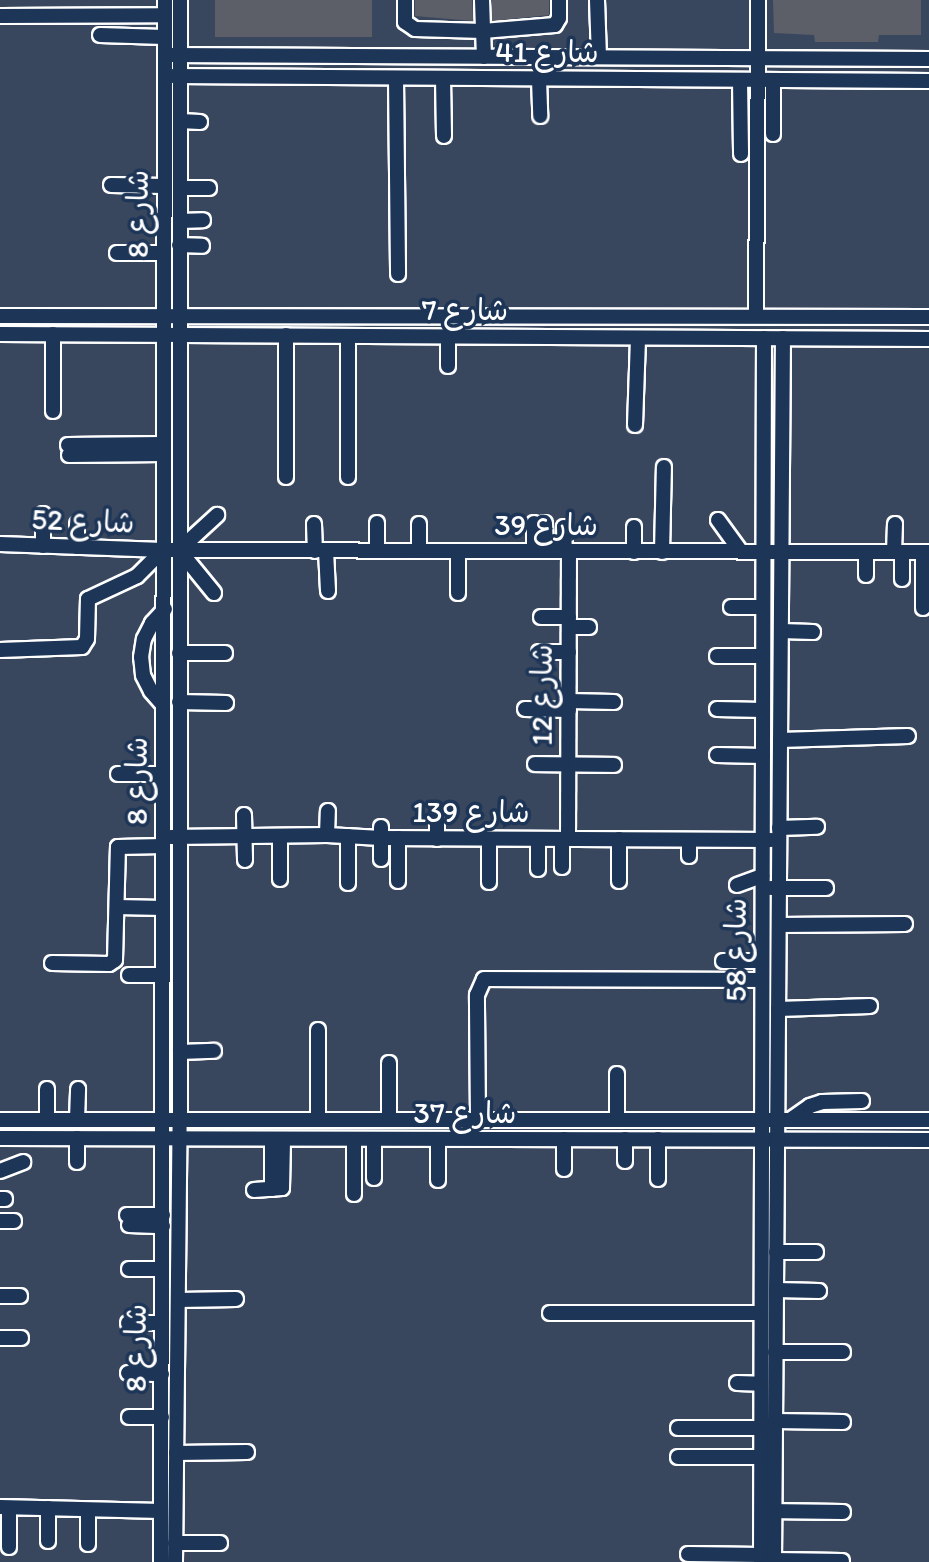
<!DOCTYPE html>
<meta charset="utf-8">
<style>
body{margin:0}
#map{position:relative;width:929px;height:1562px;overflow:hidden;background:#2a3d5a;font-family:Itim,"Playpen Sans Arabic",sans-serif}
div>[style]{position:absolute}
.built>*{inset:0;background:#39475e;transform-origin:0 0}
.building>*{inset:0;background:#5c5f67;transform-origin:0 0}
.roads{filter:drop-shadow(2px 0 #fff) drop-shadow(-2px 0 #fff) drop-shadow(0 2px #fff) drop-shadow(0 -2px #fff)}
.minor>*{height:14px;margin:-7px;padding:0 7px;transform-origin:7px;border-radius:7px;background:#1d3557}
span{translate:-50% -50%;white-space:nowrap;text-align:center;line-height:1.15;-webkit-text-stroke:7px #1d3557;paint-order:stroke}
.street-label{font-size:30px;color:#fff}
</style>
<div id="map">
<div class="built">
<i style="left:0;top:0;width:929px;height:1562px"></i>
</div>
<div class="building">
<i style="left:215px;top:0;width:157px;height:37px"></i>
<i style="clip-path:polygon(415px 0,472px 0,473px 21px,415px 16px)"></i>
<i style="clip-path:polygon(492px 0,549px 0,549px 15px,492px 21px)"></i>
<i style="clip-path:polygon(773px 0,921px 0,921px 35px,879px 35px,878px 42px,815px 42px,814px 35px,774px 33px)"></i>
</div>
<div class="roads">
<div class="minor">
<i style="left:405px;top:0;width:22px;rotate:90deg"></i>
<i style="left:405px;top:22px;width:12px;rotate:35deg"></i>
<i style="left:415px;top:29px;width:68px;rotate:1.7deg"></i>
<i style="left:483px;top:31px;width:72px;rotate:-4.8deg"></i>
<i style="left:555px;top:25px;width:8px;rotate:-60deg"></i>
<i style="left:559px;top:18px;width:18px;rotate:-90deg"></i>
<i style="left:482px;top:0;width:57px;rotate:88deg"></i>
<i style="left:597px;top:0;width:57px;rotate:88deg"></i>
<i style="left:0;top:16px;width:164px;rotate:-0.3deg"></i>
<i style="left:100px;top:35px;width:64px;rotate:1.8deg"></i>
<i style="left:171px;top:55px;width:758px;rotate:0.3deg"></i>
<i style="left:173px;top:76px;width:756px;rotate:0.38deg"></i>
<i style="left:396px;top:78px;width:196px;rotate:89.4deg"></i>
<i style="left:443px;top:78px;width:58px;rotate:89deg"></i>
<i style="left:539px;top:79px;width:37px;rotate:88deg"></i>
<i style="left:740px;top:80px;width:74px;rotate:89.2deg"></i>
<i style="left:773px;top:80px;width:54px;rotate:90deg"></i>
<i style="left:180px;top:121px;width:20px;rotate:3deg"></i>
<i style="left:111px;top:185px;width:53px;rotate:1.1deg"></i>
<i style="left:180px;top:188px;width:29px"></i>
<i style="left:180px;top:221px;width:23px;rotate:-2deg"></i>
<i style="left:179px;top:245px;width:23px;rotate:2deg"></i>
<i style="left:117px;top:253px;width:47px"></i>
<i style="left:0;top:316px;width:929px;rotate:0.06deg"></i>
<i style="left:756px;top:316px;width:316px;rotate:-89.6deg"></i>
<i style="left:0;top:334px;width:929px;rotate:0.31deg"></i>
<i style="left:53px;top:334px;width:77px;rotate:90deg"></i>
<i style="left:286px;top:335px;width:142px;rotate:90deg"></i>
<i style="left:348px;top:336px;width:141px;rotate:90deg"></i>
<i style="left:448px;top:336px;width:30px;rotate:90deg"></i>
<i style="left:635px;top:425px;width:87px;rotate:-88deg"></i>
<i style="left:68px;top:445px;width:95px;rotate:-0.6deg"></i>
<i style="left:69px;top:455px;width:95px;rotate:-0.6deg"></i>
<i style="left:718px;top:520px;width:39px;rotate:54deg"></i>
<i style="left:534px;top:523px;width:28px;rotate:90deg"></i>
<i style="left:545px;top:523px;width:28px;rotate:88deg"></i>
<i style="left:77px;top:524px;width:23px;rotate:90deg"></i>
<i style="left:314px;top:524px;width:27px;rotate:88deg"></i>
<i style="left:564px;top:527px;width:24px;rotate:88deg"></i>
<i style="left:634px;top:527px;width:25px;rotate:90deg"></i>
<i style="left:0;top:544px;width:163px;rotate:2.1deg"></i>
<i style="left:163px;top:550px;width:766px;rotate:0.15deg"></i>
<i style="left:43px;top:546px;width:32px;rotate:-90deg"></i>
<i style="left:326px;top:551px;width:40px;rotate:87.1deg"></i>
<i style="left:377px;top:551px;width:28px;rotate:-90deg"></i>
<i style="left:419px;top:551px;width:27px;rotate:-90deg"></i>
<i style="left:458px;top:551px;width:42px;rotate:90deg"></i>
<i style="left:662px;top:552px;width:85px;rotate:-88.7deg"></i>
<i style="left:894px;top:552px;width:28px;rotate:-88deg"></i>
<i style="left:902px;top:552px;width:27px;rotate:90deg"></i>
<i style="left:923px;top:552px;width:56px;rotate:90deg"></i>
<i style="left:866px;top:575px;width:23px;rotate:-90deg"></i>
<i style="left:214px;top:593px;width:55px;rotate:-129.1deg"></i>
<i style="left:179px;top:550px;width:52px;rotate:-42.6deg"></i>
<i style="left:731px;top:607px;width:32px"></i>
<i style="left:541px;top:617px;width:28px"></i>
<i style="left:569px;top:627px;width:20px"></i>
<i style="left:781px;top:631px;width:32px;rotate:2deg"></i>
<i style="left:0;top:650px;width:82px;rotate:-2.1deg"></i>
<i style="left:82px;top:647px;width:9px;rotate:-58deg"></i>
<i style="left:87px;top:639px;width:40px;rotate:-88.6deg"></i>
<i style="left:88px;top:599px;width:54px;rotate:-25.1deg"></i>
<i style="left:137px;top:576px;width:37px;rotate:-45deg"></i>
<i style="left:539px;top:652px;width:30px"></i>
<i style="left:179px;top:653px;width:46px"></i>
<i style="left:717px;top:656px;width:46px"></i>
<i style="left:569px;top:701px;width:45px;rotate:1.3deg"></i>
<i style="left:179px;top:702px;width:47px;rotate:1.2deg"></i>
<i style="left:163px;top:705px;width:18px;rotate:-131deg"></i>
<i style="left:151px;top:691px;width:18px;rotate:-117deg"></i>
<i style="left:143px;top:675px;width:18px;rotate:-96deg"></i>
<i style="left:141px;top:657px;width:18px;rotate:-81deg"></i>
<i style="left:144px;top:639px;width:18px;rotate:-63deg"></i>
<i style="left:152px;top:623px;width:19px;rotate:-47deg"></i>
<i style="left:525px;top:709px;width:44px;rotate:1.3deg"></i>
<i style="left:717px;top:709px;width:46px;rotate:1.2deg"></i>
<i style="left:780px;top:740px;width:128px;rotate:-1.8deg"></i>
<i style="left:717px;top:755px;width:46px;rotate:1.2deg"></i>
<i style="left:535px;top:764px;width:79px;rotate:0.7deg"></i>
<i style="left:118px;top:774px;width:45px"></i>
<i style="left:244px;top:815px;width:45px;rotate:88.7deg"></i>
<i style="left:381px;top:827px;width:32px;rotate:90deg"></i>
<i style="left:779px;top:828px;width:38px;rotate:-2deg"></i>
<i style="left:327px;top:835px;width:24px;rotate:-88deg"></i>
<i style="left:280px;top:836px;width:43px;rotate:90deg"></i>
<i style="left:348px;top:836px;width:47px;rotate:90deg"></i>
<i style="left:171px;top:837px;width:156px;rotate:-0.7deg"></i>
<i style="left:327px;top:835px;width:54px;rotate:3.2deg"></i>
<i style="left:381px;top:838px;width:390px;rotate:0.3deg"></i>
<i style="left:437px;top:839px;width:21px;rotate:-90deg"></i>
<i style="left:489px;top:839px;width:43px;rotate:90deg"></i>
<i style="left:538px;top:839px;width:30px;rotate:90deg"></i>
<i style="left:562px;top:839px;width:28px;rotate:90deg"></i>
<i style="left:568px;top:839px;width:288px;rotate:-89.8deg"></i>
<i style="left:619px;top:839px;width:42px;rotate:90deg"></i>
<i style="left:689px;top:840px;width:16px;rotate:90deg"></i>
<i style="left:398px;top:881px;width:43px;rotate:-90deg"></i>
<i style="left:737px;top:885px;width:27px;rotate:-20deg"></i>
<i style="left:771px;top:888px;width:55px"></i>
<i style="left:117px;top:907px;width:46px;rotate:1.2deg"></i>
<i style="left:779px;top:925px;width:126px;rotate:-0.5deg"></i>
<i style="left:723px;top:961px;width:39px"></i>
<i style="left:52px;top:963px;width:57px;rotate:1deg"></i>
<i style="left:109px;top:964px;width:7px;rotate:-34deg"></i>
<i style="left:115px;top:960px;width:113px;rotate:-88.5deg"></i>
<i style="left:118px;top:847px;width:45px;rotate:-1.3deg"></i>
<i style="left:129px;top:975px;width:34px"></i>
<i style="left:778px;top:1009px;width:92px;rotate:-1.9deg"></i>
<i style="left:318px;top:1030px;width:89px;rotate:90deg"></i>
<i style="left:180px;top:1052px;width:34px;rotate:-2deg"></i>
<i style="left:389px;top:1063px;width:57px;rotate:90deg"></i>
<i style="left:617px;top:1074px;width:46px;rotate:90deg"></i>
<i style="left:0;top:1120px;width:929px"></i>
<i style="left:47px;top:1120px;width:31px;rotate:-90deg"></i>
<i style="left:77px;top:1120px;width:31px;rotate:-88deg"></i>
<i style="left:478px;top:1120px;width:125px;rotate:-90.5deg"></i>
<i style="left:477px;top:995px;width:17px;rotate:-66deg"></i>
<i style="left:484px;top:979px;width:278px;rotate:0.2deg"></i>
<i style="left:790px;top:1120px;width:24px;rotate:-35deg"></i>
<i style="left:810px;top:1106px;width:13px;rotate:-18deg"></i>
<i style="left:822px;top:1102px;width:40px;rotate:-1.4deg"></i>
<i style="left:0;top:1138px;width:929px;rotate:0.12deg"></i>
<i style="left:77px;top:1138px;width:24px;rotate:90deg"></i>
<i style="left:272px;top:1139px;width:50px;rotate:90deg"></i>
<i style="left:354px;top:1139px;width:55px;rotate:90deg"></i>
<i style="left:374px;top:1139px;width:39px;rotate:90deg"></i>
<i style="left:438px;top:1139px;width:41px;rotate:90deg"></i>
<i style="left:564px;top:1139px;width:30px;rotate:90deg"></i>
<i style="left:625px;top:1139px;width:22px;rotate:90deg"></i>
<i style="left:658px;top:1139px;width:40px;rotate:90deg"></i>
<i style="left:0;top:1171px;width:25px;rotate:-21deg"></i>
<i style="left:254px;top:1190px;width:28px;rotate:-4deg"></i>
<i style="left:282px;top:1188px;width:49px;rotate:-88.8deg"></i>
<i style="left:0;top:1199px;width:5px"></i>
<i style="left:127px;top:1215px;width:36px"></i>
<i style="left:0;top:1221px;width:14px"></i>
<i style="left:129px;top:1225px;width:34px;rotate:2deg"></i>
<i style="left:776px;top:1252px;width:40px"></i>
<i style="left:129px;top:1269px;width:33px"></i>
<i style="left:776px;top:1290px;width:43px;rotate:1.3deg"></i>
<i style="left:0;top:1296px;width:20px"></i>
<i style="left:178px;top:1300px;width:58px;rotate:-1deg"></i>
<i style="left:550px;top:1313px;width:211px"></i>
<i style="left:128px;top:1323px;width:34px"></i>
<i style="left:0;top:1338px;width:21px"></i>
<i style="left:775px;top:1352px;width:68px"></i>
<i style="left:128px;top:1373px;width:34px;rotate:2deg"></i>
<i style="left:737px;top:1383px;width:24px;rotate:2deg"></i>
<i style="left:129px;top:1417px;width:33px"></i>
<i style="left:775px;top:1421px;width:68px;rotate:0.8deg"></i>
<i style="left:678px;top:1428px;width:83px"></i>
<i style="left:176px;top:1453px;width:71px;rotate:-0.8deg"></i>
<i style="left:678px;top:1457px;width:83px"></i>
<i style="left:0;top:1507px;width:161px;rotate:1.4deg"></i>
<i style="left:9px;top:1508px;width:39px;rotate:90deg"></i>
<i style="left:48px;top:1508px;width:33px;rotate:90deg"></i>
<i style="left:88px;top:1510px;width:34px;rotate:90deg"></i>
<i style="left:766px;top:1511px;width:77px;rotate:0.7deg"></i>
<i style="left:175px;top:1543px;width:45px"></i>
<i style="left:688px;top:1554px;width:73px;rotate:0.8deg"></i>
<i style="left:774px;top:1560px;width:68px;rotate:0.8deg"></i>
<i style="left:161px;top:1562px;width:1562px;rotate:-89.85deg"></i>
<i style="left:175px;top:1562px;width:442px;rotate:-89.4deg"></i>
<i style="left:180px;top:1120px;width:1120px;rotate:-90deg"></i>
<i style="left:761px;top:1562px;width:1224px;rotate:-89.86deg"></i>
<i style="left:774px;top:1562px;width:1224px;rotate:-89.58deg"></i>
</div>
</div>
<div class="street-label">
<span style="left:547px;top:52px">شارع 41</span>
<span style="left:138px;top:214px;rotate:-90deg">شارع 8</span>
<span style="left:465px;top:310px">شارع 7</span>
<span style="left:83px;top:521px;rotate:2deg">شارع 52</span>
<span style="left:546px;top:525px">شارع 39</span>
<span style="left:542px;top:695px;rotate:-90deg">شارع 12</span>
<span style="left:137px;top:781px;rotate:-90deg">شارع 8</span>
<span style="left:471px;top:812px">شارع 139</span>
<span style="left:736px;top:950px;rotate:-90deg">شارع 58</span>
<span style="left:465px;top:1113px">شارع 37</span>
<span style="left:136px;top:1348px;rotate:-90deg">شارع 8</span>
</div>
</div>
